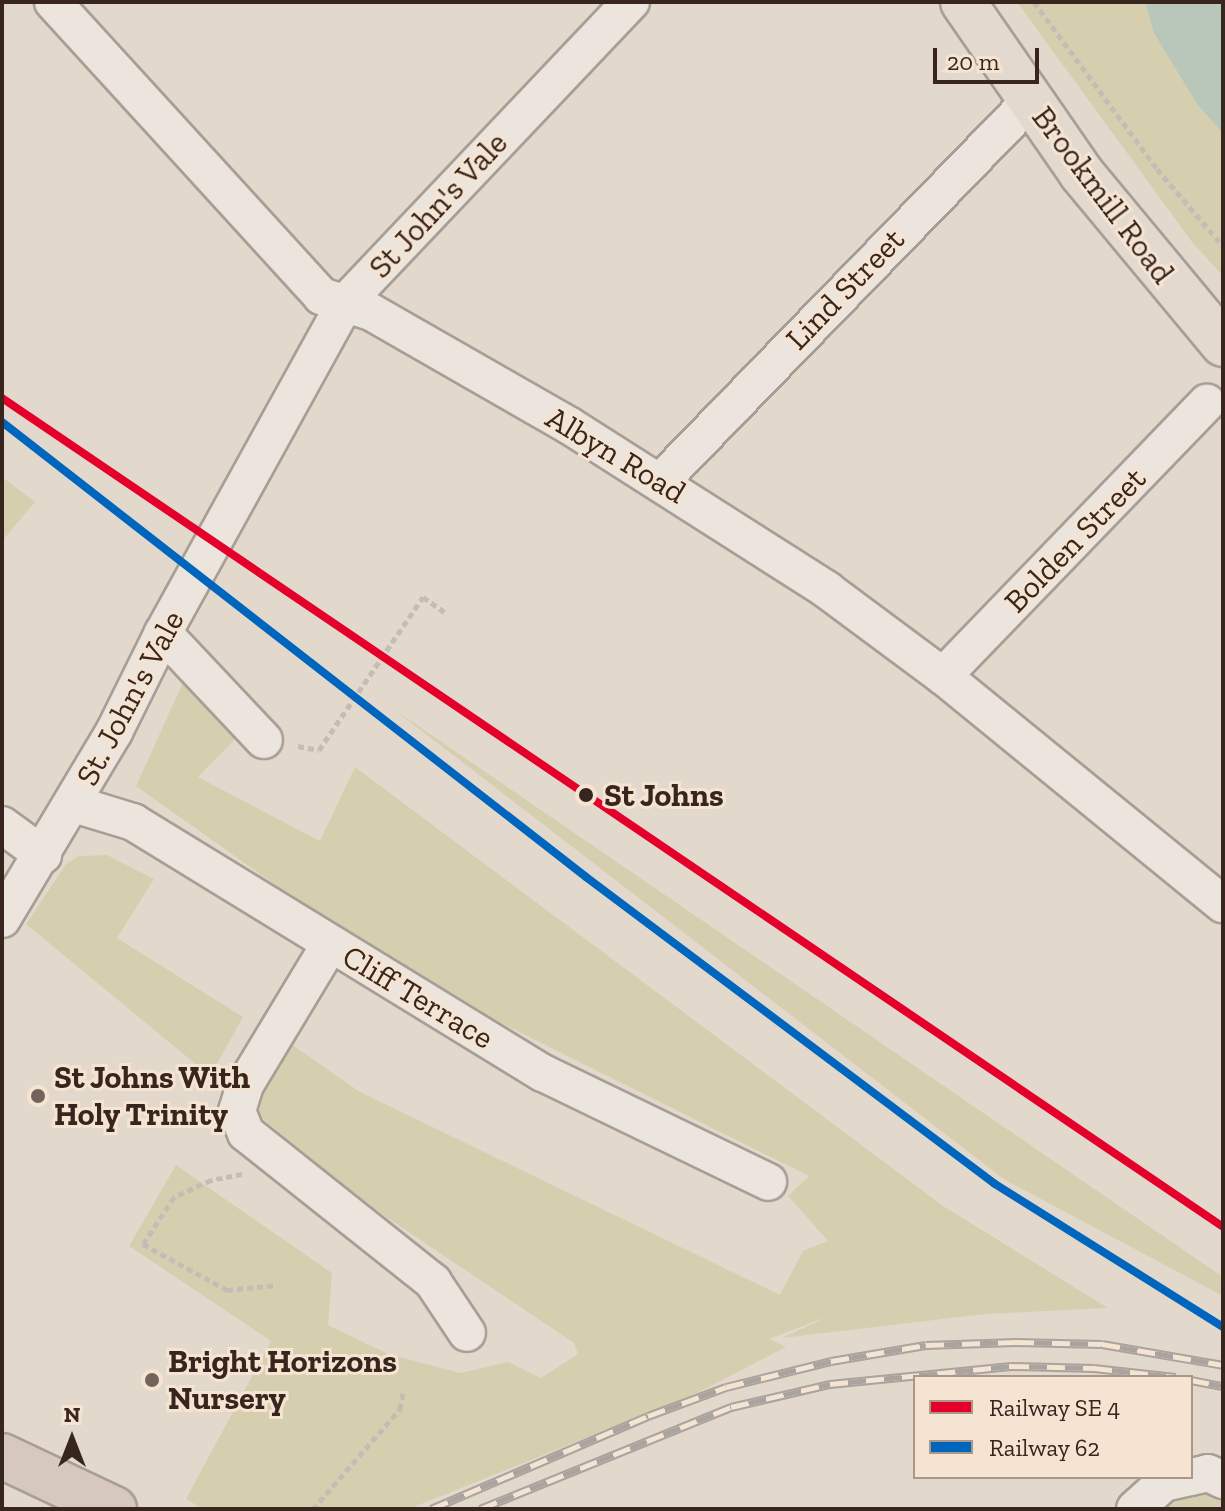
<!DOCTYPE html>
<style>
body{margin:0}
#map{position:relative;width:1225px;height:1511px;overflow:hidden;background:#e3d8cc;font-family:"Zilla Slab",serif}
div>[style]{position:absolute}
.green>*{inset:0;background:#d6cfaf}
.water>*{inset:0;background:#b8c7ba}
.path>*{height:5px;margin-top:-2.5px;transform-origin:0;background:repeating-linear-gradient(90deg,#c4bcb5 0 6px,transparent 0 10px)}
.roads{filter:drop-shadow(2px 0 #a89e96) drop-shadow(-2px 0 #a89e96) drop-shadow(0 2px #a89e96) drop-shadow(0 -2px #a89e96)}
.minor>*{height:36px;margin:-18px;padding:0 18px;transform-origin:18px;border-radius:18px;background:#ece5de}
.major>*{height:44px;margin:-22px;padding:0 22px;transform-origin:22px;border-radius:22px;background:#e3d9cf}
.highway>*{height:44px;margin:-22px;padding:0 22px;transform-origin:22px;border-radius:22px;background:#d7c8bd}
.rail>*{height:9px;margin-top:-4.5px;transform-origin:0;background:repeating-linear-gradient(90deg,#f5e4d2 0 18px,#aba49e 0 36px);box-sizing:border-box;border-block:2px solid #aba49e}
.rail-1>*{height:8px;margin:-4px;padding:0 4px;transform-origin:4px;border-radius:4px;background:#e4002b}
.rail-2>*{height:8px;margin:-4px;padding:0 4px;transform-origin:4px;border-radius:4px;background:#0065bd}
.dots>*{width:22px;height:22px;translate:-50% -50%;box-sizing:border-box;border:4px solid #f5e4d2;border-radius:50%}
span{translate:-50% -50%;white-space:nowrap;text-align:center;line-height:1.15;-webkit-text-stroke:6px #f5e4d2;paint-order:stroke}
.street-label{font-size:32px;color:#37251e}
.stop-label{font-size:32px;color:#37251e;font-weight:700}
.left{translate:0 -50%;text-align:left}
.poi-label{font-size:32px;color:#37251e;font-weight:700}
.frame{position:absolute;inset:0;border:4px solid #37251e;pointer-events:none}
.legend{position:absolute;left:913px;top:1375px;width:280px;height:104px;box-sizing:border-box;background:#f5e4d2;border:2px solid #a9988a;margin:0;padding:10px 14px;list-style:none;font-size:24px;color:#37251e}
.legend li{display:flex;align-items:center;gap:16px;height:40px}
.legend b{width:40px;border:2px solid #a9988a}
.north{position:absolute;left:32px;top:1399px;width:80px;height:80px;-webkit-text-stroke:6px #f5e4d2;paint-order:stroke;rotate:0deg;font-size:22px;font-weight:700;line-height:32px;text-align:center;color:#37251e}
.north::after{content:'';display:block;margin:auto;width:28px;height:36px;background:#37251e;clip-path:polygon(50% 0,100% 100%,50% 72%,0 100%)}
.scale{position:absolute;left:933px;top:48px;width:106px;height:36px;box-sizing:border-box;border:4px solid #37251e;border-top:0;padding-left:10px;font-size:24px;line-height:28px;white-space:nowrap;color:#37251e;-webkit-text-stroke:6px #f5e4d2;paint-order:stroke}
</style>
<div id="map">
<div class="green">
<i style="clip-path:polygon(1017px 2px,1223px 2px,1223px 276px,1192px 242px)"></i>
<i style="clip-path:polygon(2px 477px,35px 502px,2px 541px)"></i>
<i style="clip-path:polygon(191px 665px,239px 735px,198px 777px,320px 841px,355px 767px,943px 1206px,1108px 1308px,985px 1314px,782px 1338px,829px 1316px,769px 1339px,786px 1347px,697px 1393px,409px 1509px,203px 1509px,186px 1499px,271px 1341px,129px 1246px,176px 1165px,332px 1273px,328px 1325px,388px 1354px,460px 1373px,508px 1362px,541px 1378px,578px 1354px,574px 1343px,352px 1194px,248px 1106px,281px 1037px,360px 1092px,780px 1295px,803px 1251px,828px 1241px,788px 1196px,809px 1176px,469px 1007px,284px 891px,136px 786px)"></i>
<i style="clip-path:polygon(392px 708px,1223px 1277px,1223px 1296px,1005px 1180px)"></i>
<i style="clip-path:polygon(107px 855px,154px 879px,117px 938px,243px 1017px,210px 1076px,26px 924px,66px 864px,79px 856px)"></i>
<i style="clip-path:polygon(1207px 1488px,1223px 1493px,1223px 1509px,1167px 1509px,1186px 1492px)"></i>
</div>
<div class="water">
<i style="clip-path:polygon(1145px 2px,1223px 2px,1223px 133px,1197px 104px,1154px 33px)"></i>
</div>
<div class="path">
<i style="left:1034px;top:2px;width:207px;rotate:53.6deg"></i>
<i style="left:1157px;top:169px;width:101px;rotate:49.4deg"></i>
<i style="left:298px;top:746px;width:21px;rotate:11deg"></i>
<i style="left:319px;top:750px;width:185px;rotate:-55.8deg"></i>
<i style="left:423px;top:597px;width:29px;rotate:35deg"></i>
<i style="left:242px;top:1174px;width:32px;rotate:169deg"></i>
<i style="left:211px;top:1180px;width:41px;rotate:155.3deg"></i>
<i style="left:174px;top:1197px;width:56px;rotate:123.4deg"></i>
<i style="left:143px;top:1244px;width:96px;rotate:28.7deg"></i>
<i style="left:227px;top:1290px;width:50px;rotate:-5.7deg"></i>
<i style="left:313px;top:1509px;width:133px;rotate:-49deg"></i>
<i style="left:400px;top:1409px;width:17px;rotate:-80deg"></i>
</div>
<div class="roads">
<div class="minor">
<i style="left:53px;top:2px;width:398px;rotate:47.6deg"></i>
<i style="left:321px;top:296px;width:52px;rotate:17.7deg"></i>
<i style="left:371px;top:312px;width:229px;rotate:29.8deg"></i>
<i style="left:570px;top:426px;width:305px;rotate:32.5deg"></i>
<i style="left:827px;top:590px;width:144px;rotate:36.6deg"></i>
<i style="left:943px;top:676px;width:361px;rotate:39.2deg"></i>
<i style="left:661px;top:481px;width:531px;rotate:-45.84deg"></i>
<i style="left:163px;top:633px;width:147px;rotate:46.7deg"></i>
<i style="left:943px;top:676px;width:380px;rotate:-46deg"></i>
<i style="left:74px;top:804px;width:62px;rotate:17deg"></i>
<i style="left:133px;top:822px;width:481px;rotate:31.5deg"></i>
<i style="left:543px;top:1073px;width:250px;rotate:25.8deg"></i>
<i style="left:2px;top:825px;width:51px;rotate:36.2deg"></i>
<i style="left:2px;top:919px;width:218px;rotate:-59.1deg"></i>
<i style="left:114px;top:732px;width:110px;rotate:-63.7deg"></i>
<i style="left:163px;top:633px;width:378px;rotate:-61.1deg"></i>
<i style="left:346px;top:302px;width:414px;rotate:-46.5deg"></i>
<i style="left:330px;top:944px;width:165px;rotate:121.1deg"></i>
<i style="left:245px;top:1085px;width:27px;rotate:107deg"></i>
<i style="left:237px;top:1111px;width:24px;rotate:68deg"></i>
<i style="left:246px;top:1133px;width:239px;rotate:38.5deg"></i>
<i style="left:433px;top:1282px;width:61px;rotate:56.3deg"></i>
<i style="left:1191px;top:1477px;width:17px;rotate:-13deg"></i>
<i style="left:1208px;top:1473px;width:17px;rotate:25deg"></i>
<i style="left:1135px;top:1509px;width:39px;rotate:-42deg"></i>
<i style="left:1164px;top:1483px;width:27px;rotate:-13deg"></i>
</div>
<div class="major">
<i style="left:963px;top:2px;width:209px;rotate:55.3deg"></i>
<i style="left:1082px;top:174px;width:221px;rotate:50.3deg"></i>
</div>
<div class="highway">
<i style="left:2px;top:1456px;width:124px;rotate:25.3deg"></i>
</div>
</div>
<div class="rail">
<i style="left:1191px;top:1380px;width:33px;rotate:11deg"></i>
<i style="left:431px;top:1509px;width:236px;rotate:-23.2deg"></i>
<i style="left:648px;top:1416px;width:83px;rotate:-20.4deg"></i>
<i style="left:726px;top:1387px;width:108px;rotate:-13.9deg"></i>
<i style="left:831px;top:1361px;width:96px;rotate:-9.6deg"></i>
<i style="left:926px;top:1345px;width:90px;rotate:-1.9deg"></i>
<i style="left:1016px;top:1342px;width:86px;rotate:1.3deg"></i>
<i style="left:1102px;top:1344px;width:123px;rotate:9.8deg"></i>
<i style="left:480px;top:1509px;width:271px;rotate:-22.1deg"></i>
<i style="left:731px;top:1407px;width:102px;rotate:-13.1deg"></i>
<i style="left:830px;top:1384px;width:182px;rotate:-5.7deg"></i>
<i style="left:1011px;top:1366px;width:83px;rotate:1.4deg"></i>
<i style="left:1094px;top:1368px;width:82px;rotate:6.3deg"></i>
</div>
<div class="rail-1">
<i style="left:2px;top:398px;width:1476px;rotate:34.17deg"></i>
</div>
<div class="rail-2">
<i style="left:2px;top:422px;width:740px;rotate:37.92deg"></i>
<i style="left:586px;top:877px;width:511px;rotate:36.89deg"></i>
<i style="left:995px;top:1184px;width:269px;rotate:32.1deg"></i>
</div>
<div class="dots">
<i style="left:586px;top:795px;background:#37251e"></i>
<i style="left:38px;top:1096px;background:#73645b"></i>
<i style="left:152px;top:1380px;background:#73645b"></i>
</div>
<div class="street-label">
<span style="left:1103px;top:195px;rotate:53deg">Brookmill Road</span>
<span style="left:438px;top:205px;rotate:-47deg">St John's Vale</span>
<span style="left:845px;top:289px;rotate:-46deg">Lind Street</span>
<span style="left:616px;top:455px;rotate:31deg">Albyn Road</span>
<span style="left:1075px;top:540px;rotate:-46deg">Bolden Street</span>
<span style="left:130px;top:698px;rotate:-62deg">St. John's Vale</span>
<span style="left:418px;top:997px;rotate:31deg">Cliff Terrace</span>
</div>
<div class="stop-label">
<span class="left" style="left:604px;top:795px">St Johns</span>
</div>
<div class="poi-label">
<span class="left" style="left:54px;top:1096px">St Johns With<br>Holy Trinity</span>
<span class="left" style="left:168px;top:1380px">Bright Horizons<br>Nursery</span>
</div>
<div class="frame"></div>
<ul class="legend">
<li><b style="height:10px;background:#e4002b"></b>Railway SE 4</li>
<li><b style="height:10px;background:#0065bd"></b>Railway 62</li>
</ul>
<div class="north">N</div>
<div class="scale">20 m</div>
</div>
